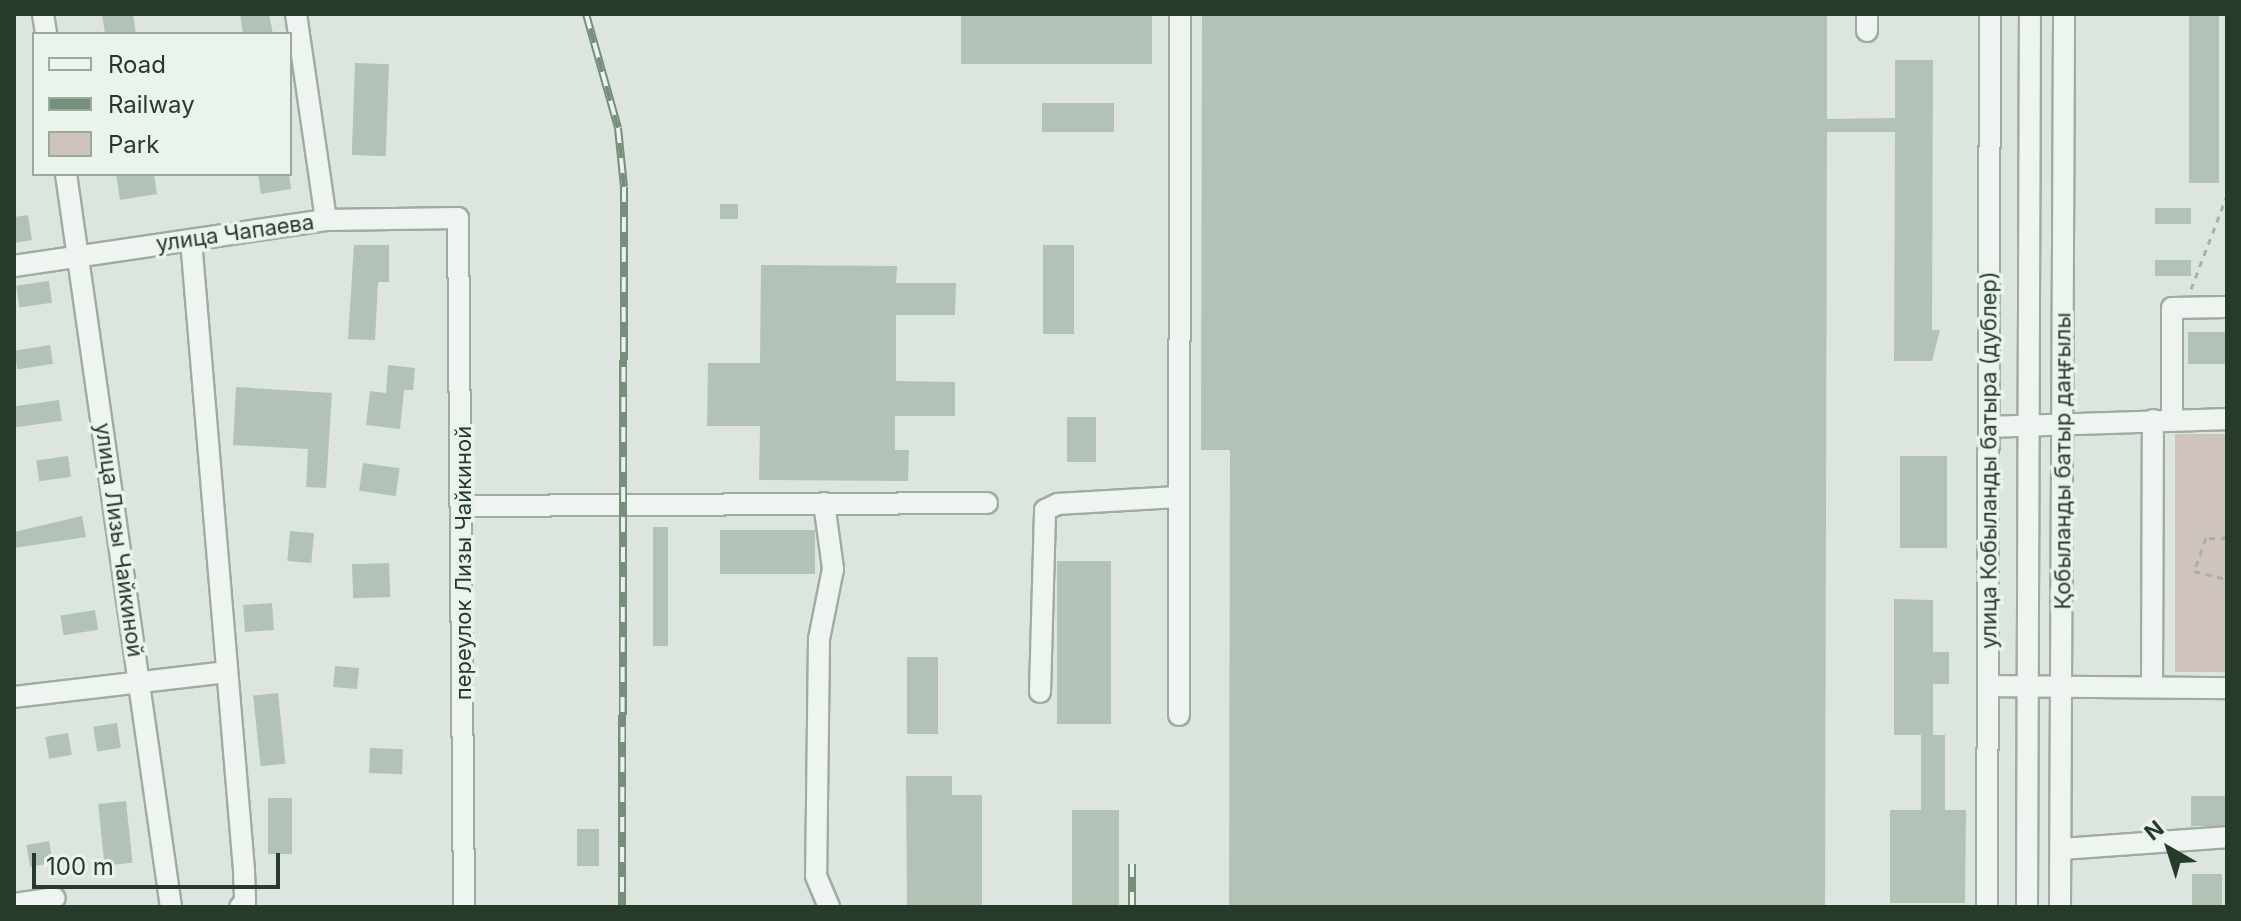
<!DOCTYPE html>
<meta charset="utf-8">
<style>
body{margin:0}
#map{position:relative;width:2241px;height:921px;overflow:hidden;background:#dce6de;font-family:Inter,sans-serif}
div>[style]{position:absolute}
.green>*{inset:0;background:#cfc3bd;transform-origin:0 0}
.building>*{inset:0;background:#b3c2b6;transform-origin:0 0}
.path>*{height:3px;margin-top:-1.5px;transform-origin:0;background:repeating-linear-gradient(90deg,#a6b1a9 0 6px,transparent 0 12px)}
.roads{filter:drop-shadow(2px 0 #9eaca1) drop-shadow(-2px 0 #9eaca1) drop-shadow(0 2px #9eaca1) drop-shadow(0 -2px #9eaca1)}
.minor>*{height:20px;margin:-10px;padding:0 10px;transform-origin:10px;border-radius:10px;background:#eef4f0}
.rail>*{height:8px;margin-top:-4px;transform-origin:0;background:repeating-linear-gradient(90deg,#ebf4ec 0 15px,#768f7b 0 30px);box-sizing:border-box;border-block:2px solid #768f7b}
span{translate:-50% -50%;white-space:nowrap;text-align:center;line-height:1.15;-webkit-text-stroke:7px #ebf4ec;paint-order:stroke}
.street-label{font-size:22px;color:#263b2a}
.frame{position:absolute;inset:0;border:16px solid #263b2a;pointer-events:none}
.legend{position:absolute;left:32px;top:32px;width:260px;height:144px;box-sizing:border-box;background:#ebf4ec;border:2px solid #9caa9e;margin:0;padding:10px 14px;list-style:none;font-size:24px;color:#263b2a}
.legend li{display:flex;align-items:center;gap:16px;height:40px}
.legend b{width:40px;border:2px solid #9caa9e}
.north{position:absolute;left:2129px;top:809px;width:80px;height:80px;-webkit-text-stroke:6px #ebf4ec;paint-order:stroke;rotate:321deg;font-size:22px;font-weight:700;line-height:32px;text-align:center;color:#263b2a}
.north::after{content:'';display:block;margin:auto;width:28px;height:36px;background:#263b2a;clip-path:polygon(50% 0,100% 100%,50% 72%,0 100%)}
.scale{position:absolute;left:32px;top:853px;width:248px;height:36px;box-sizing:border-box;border:4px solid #263b2a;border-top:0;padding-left:10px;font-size:24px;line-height:28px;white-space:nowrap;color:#263b2a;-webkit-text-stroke:6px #ebf4ec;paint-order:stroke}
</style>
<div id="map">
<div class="green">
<i style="left:2175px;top:434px;width:52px;height:238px"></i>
</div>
<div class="building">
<i style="clip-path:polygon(102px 14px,133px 14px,136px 34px,105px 34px)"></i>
<i style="clip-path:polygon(240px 14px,269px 14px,273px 34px,243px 34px)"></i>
<i style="left:961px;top:14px;width:191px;height:50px"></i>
<i style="clip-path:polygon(1202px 14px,1827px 14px,1827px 119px,1895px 118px,1895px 60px,1933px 60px,1932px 330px,1940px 330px,1932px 361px,1894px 361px,1895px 132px,1827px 132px,1825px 907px,1229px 907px,1230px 450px,1201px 450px)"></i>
<i style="left:2189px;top:14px;width:30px;height:169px"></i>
<i style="left:355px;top:63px;width:34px;height:92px;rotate:2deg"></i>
<i style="left:1042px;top:103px;width:72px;height:29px"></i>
<i style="clip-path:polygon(116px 174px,154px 174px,157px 194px,120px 200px)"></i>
<i style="clip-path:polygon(258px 174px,289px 174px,291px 189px,261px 194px)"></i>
<i style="left:720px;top:204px;width:18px;height:15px"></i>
<i style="left:2155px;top:208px;width:36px;height:16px"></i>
<i style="clip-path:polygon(28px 215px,32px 240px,14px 243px,14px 217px)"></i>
<i style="clip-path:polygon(354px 245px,389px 245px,389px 282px,378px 282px,375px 340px,348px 339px)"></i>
<i style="left:1043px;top:245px;width:31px;height:89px"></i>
<i style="left:2155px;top:260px;width:36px;height:16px"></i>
<i style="clip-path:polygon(761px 265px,897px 266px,896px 283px,956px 283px,955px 315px,896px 315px,896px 381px,955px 382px,955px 416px,895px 416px,895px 450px,909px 450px,908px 481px,759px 480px,760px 426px,707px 426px,708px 363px,760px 363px)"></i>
<i style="left:49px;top:281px;width:22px;height:33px;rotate:82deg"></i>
<i style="left:2188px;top:332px;width:39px;height:32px"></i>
<i style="left:50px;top:345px;width:19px;height:36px;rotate:81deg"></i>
<i style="clip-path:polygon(388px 365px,415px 368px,413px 390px,404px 390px,400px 429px,366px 425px,370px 391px,386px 393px)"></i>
<i style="clip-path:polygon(236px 387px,332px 393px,326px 488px,306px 487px,308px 449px,233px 445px)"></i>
<i style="left:59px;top:400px;width:21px;height:46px;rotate:82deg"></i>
<i style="left:1067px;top:417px;width:29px;height:45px"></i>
<i style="left:68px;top:456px;width:21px;height:32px;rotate:82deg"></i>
<i style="left:1900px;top:456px;width:47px;height:92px"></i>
<i style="left:363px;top:463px;width:37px;height:28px;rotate:8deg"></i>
<i style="clip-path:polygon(82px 516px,86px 537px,14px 548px,14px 532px)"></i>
<i style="left:653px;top:527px;width:15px;height:119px"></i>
<i style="left:720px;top:530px;width:95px;height:44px"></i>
<i style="left:290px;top:531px;width:24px;height:30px;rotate:5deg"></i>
<i style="left:1057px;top:561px;width:54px;height:163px"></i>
<i style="left:389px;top:563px;width:34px;height:37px;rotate:88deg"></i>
<i style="clip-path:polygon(1894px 599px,1933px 600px,1933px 652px,1949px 652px,1949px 684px,1933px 684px,1933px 735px,1945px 735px,1945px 810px,1966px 810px,1965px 903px,1890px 903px,1890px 810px,1921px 810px,1921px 735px,1894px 735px)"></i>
<i style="left:272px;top:603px;width:27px;height:29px;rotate:86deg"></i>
<i style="left:95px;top:610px;width:20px;height:35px;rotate:81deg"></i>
<i style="left:907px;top:657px;width:31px;height:77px"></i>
<i style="left:335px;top:666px;width:24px;height:21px;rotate:5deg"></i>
<i style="left:278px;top:693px;width:71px;height:25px;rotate:84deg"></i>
<i style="left:117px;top:723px;width:25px;height:24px;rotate:81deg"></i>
<i style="left:68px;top:733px;width:22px;height:23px;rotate:80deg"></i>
<i style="left:370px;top:748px;width:33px;height:25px;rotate:2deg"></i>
<i style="clip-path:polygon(906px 776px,952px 776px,952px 795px,982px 795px,982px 907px,907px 907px)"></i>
<i style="left:2191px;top:796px;width:36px;height:30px"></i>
<i style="left:292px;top:798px;width:56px;height:24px;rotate:90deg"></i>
<i style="left:126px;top:801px;width:62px;height:28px;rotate:84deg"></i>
<i style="left:1119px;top:810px;width:97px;height:47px;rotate:90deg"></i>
<i style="left:577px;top:829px;width:22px;height:37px"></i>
<i style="left:49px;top:841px;width:22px;height:23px;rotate:80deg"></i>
<i style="left:2192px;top:874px;width:30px;height:33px"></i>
</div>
<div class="path">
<i style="left:2191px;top:289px;width:101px;rotate:-69deg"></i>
<i style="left:2227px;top:538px;width:21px;rotate:180deg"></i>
<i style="left:2206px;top:538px;width:35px;rotate:110deg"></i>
<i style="left:2194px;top:571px;width:34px;rotate:14deg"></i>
</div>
<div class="roads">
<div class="minor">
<i style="left:43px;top:14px;width:20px;rotate:81deg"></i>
<i style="left:296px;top:14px;width:208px;rotate:81.7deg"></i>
<i style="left:1867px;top:31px;width:17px;rotate:-90deg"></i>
<i style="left:66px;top:174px;width:740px;rotate:81.85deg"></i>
<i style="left:191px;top:240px;width:632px;rotate:85.19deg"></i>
<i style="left:244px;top:870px;width:32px;rotate:88deg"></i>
<i style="left:245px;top:902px;width:7px;rotate:135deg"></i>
<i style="left:14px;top:266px;width:315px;rotate:-8.4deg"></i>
<i style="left:326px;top:220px;width:132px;rotate:-0.9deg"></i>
<i style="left:458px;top:218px;width:689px;rotate:89.5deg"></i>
<i style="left:2172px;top:419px;width:111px;rotate:-90deg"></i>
<i style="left:2172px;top:308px;width:55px;rotate:-1deg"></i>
<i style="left:1989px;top:427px;width:238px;rotate:-1.9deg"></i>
<i style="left:824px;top:503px;width:67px;rotate:82.2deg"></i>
<i style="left:833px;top:569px;width:71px;rotate:101.3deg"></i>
<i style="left:819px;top:639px;width:237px;rotate:90.7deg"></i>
<i style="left:816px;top:876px;width:34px;rotate:67deg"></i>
<i style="left:465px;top:506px;width:522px;rotate:-0.33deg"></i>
<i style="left:1988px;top:686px;width:239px;rotate:0.5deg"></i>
<i style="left:2152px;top:687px;width:267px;rotate:-89.8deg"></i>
<i style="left:1040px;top:692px;width:182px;rotate:-88.4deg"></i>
<i style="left:1045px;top:510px;width:14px;rotate:-25deg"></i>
<i style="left:1058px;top:504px;width:118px;rotate:-3.4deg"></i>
<i style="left:14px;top:697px;width:213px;rotate:-6.7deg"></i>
<i style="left:1179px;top:715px;width:701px;rotate:-89.92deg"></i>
<i style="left:2061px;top:849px;width:166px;rotate:-4.1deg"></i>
<i style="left:14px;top:904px;width:41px;rotate:-8.3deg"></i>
<i style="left:1987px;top:907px;width:893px;rotate:-89.81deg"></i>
<i style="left:2027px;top:907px;width:893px;rotate:-89.81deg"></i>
<i style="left:2060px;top:907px;width:893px;rotate:-89.74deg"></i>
</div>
</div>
<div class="rail">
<i style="left:586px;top:14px;width:118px;rotate:74.3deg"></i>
<i style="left:618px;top:128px;width:59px;rotate:84.2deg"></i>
<i style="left:624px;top:187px;width:720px;rotate:90.16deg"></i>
<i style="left:1132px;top:907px;width:43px;rotate:-90deg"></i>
</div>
<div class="street-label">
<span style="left:235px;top:233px;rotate:-8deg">улица Чапаева</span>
<span style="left:1989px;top:460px;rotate:-90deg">улица Кобыланды батыра (дублер)</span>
<span style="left:2063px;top:461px;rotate:-90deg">Қобыланды батыр даңғылы</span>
<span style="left:119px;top:540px;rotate:82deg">улица Лизы Чайкиной</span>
<span style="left:464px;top:563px;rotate:-90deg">переулок Лизы Чайкиной</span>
</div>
<div class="frame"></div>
<ul class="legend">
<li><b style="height:10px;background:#eef4f0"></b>Road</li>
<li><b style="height:10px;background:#768f7b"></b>Railway</li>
<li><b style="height:22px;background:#cfc3bd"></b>Park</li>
</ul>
<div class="north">N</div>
<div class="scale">100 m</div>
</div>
